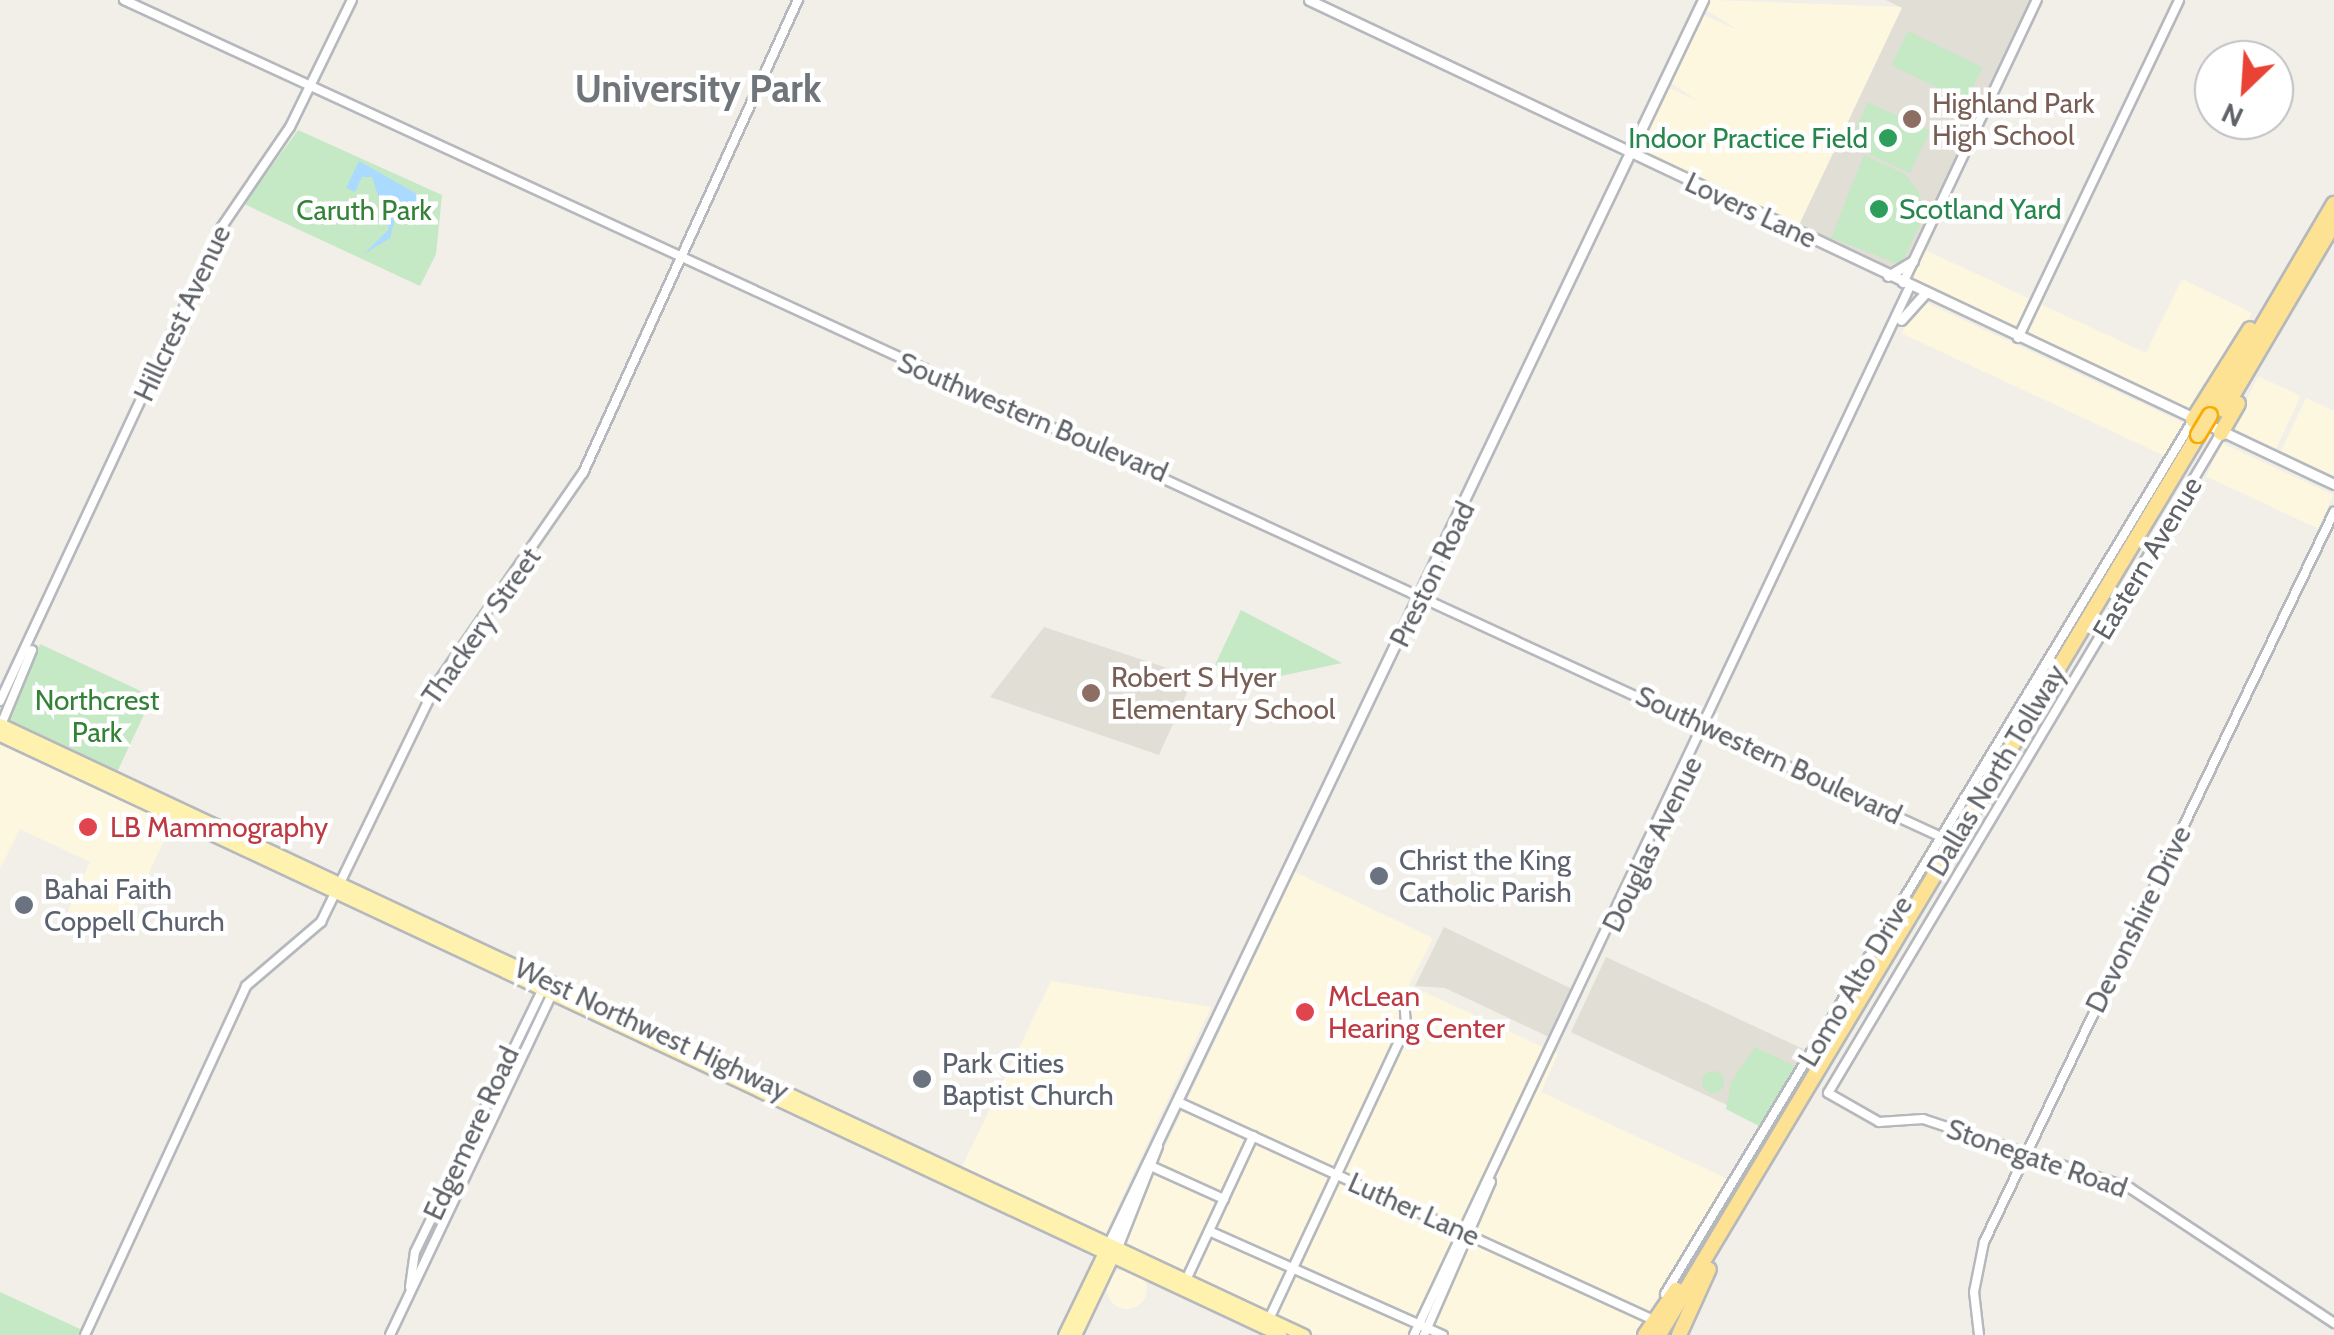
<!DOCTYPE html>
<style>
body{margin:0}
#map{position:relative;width:2334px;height:1335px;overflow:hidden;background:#f1efe8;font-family:Cabin,sans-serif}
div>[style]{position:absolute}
.commercial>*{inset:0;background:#fef7e0;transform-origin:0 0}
.round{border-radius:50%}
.education>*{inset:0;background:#e1ded6;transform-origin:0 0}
.green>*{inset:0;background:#c5e8c5;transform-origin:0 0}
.water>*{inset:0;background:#aadaff}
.roads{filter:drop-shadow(2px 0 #b5b8bc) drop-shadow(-2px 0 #b5b8bc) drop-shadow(0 2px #b5b8bc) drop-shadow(0 -2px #b5b8bc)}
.tertiary>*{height:8px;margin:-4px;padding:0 4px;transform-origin:4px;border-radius:4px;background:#fff}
.secondary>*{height:9px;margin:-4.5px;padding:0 4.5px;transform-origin:4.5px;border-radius:4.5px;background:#fff}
.primary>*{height:11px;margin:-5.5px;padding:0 5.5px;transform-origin:5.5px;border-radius:5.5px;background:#fff2af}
.motorway>*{height:14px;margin:-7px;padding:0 7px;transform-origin:7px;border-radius:7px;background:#fde293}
.bridges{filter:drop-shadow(2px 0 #f9ab00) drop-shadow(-2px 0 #f9ab00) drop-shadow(0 2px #f9ab00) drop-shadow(0 -2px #f9ab00)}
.motorway-bridge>*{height:14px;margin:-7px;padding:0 7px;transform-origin:7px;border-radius:7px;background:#fde293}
.dots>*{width:28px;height:28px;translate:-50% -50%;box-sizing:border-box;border:5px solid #fff;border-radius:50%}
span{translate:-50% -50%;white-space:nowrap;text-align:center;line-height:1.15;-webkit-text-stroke:9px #fff;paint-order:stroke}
.education-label{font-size:28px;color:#785e54}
.left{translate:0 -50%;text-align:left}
.leisure-label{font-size:28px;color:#27864d}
.right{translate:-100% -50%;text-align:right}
.park-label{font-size:28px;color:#348238}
.street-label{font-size:28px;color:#5f6368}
.health-label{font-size:28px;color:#be3a42}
.worship-label{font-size:28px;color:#5b616d}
.district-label{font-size:38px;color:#70757a;font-weight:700}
.north{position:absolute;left:2194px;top:40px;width:100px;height:100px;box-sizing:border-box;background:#fff;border:2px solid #bfc1c3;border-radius:50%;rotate:205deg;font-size:28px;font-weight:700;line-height:40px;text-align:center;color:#5f6368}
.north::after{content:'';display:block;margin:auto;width:35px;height:45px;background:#ea4335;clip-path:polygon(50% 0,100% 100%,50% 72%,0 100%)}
</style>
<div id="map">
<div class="commercial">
<i style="clip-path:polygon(1711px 0,1902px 7px,1799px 225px,1639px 150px,1669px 88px,1700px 102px,1671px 83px,1704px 15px,1740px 31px,1706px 10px)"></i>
<i style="left:1923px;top:249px;width:119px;height:32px;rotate:25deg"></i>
<i style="clip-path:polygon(2182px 279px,2252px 313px,2192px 413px,2027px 339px,2038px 303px,2146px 353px)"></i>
<i style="left:1918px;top:299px;width:295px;height:38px;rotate:25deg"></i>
<i style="left:2258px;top:376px;width:47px;height:58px;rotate:25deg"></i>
<i style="clip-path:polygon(2306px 398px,2334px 411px,2334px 476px,2281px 451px)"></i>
<i style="left:2222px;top:443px;width:123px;height:37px;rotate:25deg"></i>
<i style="clip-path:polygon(0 745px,172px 823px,120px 936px,68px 911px,90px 862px,20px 829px,0 869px)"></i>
<i style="clip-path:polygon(1295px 872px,1433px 938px,1409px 985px,1558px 1054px,1541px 1092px,1732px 1181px,1636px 1335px,1315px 1335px,1120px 1243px)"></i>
<i style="clip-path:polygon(1051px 981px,1211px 1007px,1105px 1234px,962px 1167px)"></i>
<i class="round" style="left:1107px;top:1269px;width:40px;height:40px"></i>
</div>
<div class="education">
<i style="clip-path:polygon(1886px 0,2031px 0,1905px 266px,1890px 269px,1799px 225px,1902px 8px)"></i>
<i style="clip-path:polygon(1044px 627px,1194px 677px,1159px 755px,990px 697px)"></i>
<i style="clip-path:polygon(1444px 927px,1572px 989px,1549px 1037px,1445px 988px,1415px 986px)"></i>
<i style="left:1606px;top:957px;width:222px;height:83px;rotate:25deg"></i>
</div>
<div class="green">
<i style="left:1908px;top:31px;width:83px;height:38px;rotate:26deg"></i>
<i style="left:1868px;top:102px;width:68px;height:47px;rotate:25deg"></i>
<i style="clip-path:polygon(298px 130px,442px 195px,436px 254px,420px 286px,244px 204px)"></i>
<i style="clip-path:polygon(1864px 155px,1905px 174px,1920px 194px,1923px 218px,1901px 265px,1831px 238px)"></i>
<i style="clip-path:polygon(1241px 610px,1342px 663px,1271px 678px,1214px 667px)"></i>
<i style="left:40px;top:644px;width:124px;height:82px;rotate:25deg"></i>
<i style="clip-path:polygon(1755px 1047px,1797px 1067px,1761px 1127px,1726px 1109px,1731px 1082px)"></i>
<i class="round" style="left:1702px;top:1071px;width:22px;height:22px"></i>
<i style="clip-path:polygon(0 1292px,80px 1329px,78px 1335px,0 1335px)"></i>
</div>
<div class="water">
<i style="clip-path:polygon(359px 161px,431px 202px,398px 206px,390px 238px,364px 254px,389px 229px,372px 177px,362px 177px,355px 192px,346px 188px)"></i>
</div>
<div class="roads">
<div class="tertiary">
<i style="left:124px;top:0;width:2001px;rotate:24.73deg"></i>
<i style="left:1903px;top:283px;width:313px;rotate:-64.7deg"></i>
<i style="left:2018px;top:338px;width:374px;rotate:-64.5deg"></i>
<i style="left:2221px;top:433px;width:768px;rotate:120.77deg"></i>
<i style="left:1828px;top:1093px;width:59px;rotate:29.6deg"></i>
<i style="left:1879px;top:1122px;width:44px;rotate:-3.9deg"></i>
<i style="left:1923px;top:1119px;width:218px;rotate:18.4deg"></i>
<i style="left:2130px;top:1188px;width:245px;rotate:33.5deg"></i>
<i style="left:0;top:701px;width:522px;rotate:-64.96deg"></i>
<i style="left:221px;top:228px;width:122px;rotate:-55.7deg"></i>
<i style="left:290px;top:127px;width:141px;rotate:-64deg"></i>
<i style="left:1px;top:725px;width:81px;rotate:-67.5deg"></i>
<i style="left:1178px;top:1102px;width:518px;rotate:24.64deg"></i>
<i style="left:1153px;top:1167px;width:78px;rotate:24.3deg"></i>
<i style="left:1209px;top:1231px;width:256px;rotate:24deg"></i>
<i style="left:1186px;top:1280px;width:159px;rotate:-65deg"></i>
<i style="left:410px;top:1287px;width:35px;rotate:-82deg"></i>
<i style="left:415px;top:1252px;width:296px;rotate:-64.1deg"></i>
<i style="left:1665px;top:1294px;width:1021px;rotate:-58.86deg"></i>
<i style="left:1269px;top:1319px;width:323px;rotate:-64.9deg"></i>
<i style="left:1406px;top:1026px;width:27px;rotate:-94deg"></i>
<i style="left:85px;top:1335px;width:384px;rotate:-65.2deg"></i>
<i style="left:246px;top:986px;width:99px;rotate:-40.5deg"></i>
<i style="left:321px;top:922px;width:263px;rotate:-64.1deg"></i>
<i style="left:436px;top:685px;width:258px;rotate:-55.3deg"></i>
<i style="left:583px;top:473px;width:520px;rotate:-65.56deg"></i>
<i style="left:390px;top:1335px;width:381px;rotate:-64.6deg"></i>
<i style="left:1414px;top:1335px;width:1160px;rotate:-64.69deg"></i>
<i style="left:1424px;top:1335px;width:167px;rotate:-66.4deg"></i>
<i style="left:1979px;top:1335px;width:43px;rotate:-96.6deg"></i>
<i style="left:1974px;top:1292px;width:51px;rotate:-78.7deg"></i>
<i style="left:1984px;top:1242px;width:810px;rotate:-64.38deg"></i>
</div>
<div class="secondary">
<i style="left:1309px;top:0;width:1134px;rotate:25.28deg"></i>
<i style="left:1888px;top:276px;width:29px;rotate:-31deg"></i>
<i style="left:1901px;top:320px;width:36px;rotate:-48deg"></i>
<i style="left:1109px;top:1243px;width:1378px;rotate:-64.46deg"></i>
<i style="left:1117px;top:1247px;width:109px;rotate:-68.4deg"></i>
</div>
<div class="primary">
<i style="left:0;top:724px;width:1440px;rotate:25.11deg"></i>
<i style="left:0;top:735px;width:1414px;rotate:25.11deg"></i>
<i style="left:1064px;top:1335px;width:99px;rotate:-64.2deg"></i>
<i style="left:1075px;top:1335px;width:91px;rotate:-64.6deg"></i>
</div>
<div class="motorway">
<i style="left:2224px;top:410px;width:217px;rotate:-59.5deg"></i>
<i style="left:2210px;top:415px;width:245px;rotate:-59.6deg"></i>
<i style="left:2193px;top:420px;width:107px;rotate:-57.9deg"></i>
<i style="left:2221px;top:433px;width:34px;rotate:-60deg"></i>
<i style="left:1645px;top:1335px;width:55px;rotate:-55.4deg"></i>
<i style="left:1659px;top:1335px;width:1049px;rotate:-59.08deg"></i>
<i style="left:1679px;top:1335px;width:72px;rotate:-65.6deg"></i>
</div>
</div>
<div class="bridges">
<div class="motorway-bridge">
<i style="left:2198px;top:435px;width:23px;rotate:-59deg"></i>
</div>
</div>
<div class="dots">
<i style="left:1912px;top:119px;background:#8d6e63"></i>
<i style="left:1888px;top:138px;background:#2e9e5b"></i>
<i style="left:1879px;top:209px;background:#2e9e5b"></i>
<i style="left:1091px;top:693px;background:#8d6e63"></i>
<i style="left:88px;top:827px;background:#e0444e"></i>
<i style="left:1379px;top:876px;background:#6b7280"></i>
<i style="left:24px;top:905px;background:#6b7280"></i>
<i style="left:1305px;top:1012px;background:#e0444e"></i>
<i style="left:922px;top:1079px;background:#6b7280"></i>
</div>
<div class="education-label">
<span class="left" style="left:1932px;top:119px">Highland Park<br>High School</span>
<span class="left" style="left:1111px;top:693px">Robert S Hyer<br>Elementary School</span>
</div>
<div class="leisure-label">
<span class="right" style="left:1868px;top:138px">Indoor Practice Field</span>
<span class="left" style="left:1899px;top:209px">Scotland Yard</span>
</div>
<div class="park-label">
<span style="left:364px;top:210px">Caruth Park</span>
<span style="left:97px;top:716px">Northcrest<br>Park</span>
</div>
<div class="street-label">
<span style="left:1751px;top:210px;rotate:25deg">Lovers Lane</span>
<span style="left:182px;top:313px;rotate:-65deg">Hillcrest Avenue</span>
<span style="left:1033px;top:417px;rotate:23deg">Southwestern Boulevard</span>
<span style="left:2147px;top:558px;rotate:-59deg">Eastern Avenue</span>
<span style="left:1432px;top:574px;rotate:-64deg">Preston Road</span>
<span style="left:481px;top:626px;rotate:-55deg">Thackery Street</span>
<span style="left:1769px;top:755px;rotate:25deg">Southwestern Boulevard</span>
<span style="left:1996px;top:770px;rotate:-59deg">Dallas North Tollway</span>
<span style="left:1652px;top:844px;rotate:-64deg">Douglas Avenue</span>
<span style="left:2138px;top:919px;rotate:-64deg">Devonshire Drive</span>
<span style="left:1855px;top:981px;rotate:-59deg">Lomo Alto Drive</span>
<span style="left:652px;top:1029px;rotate:25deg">West Northwest Highway</span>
<span style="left:471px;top:1133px;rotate:-65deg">Edgemere Road</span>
<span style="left:2037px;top:1158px;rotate:19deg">Stonegate Road</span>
<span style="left:1414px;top:1209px;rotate:24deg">Luther Lane</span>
</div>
<div class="health-label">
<span class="left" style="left:110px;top:827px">LB Mammography</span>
<span class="left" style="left:1328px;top:1012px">McLean<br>Hearing Center</span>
</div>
<div class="worship-label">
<span class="left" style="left:1399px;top:876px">Christ the King<br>Catholic Parish</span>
<span class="left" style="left:44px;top:905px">Bahai Faith<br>Coppell Church</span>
<span class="left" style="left:942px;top:1079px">Park Cities<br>Baptist Church</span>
</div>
<div class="district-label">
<span style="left:698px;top:89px">University Park</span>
</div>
<div class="north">N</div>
</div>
